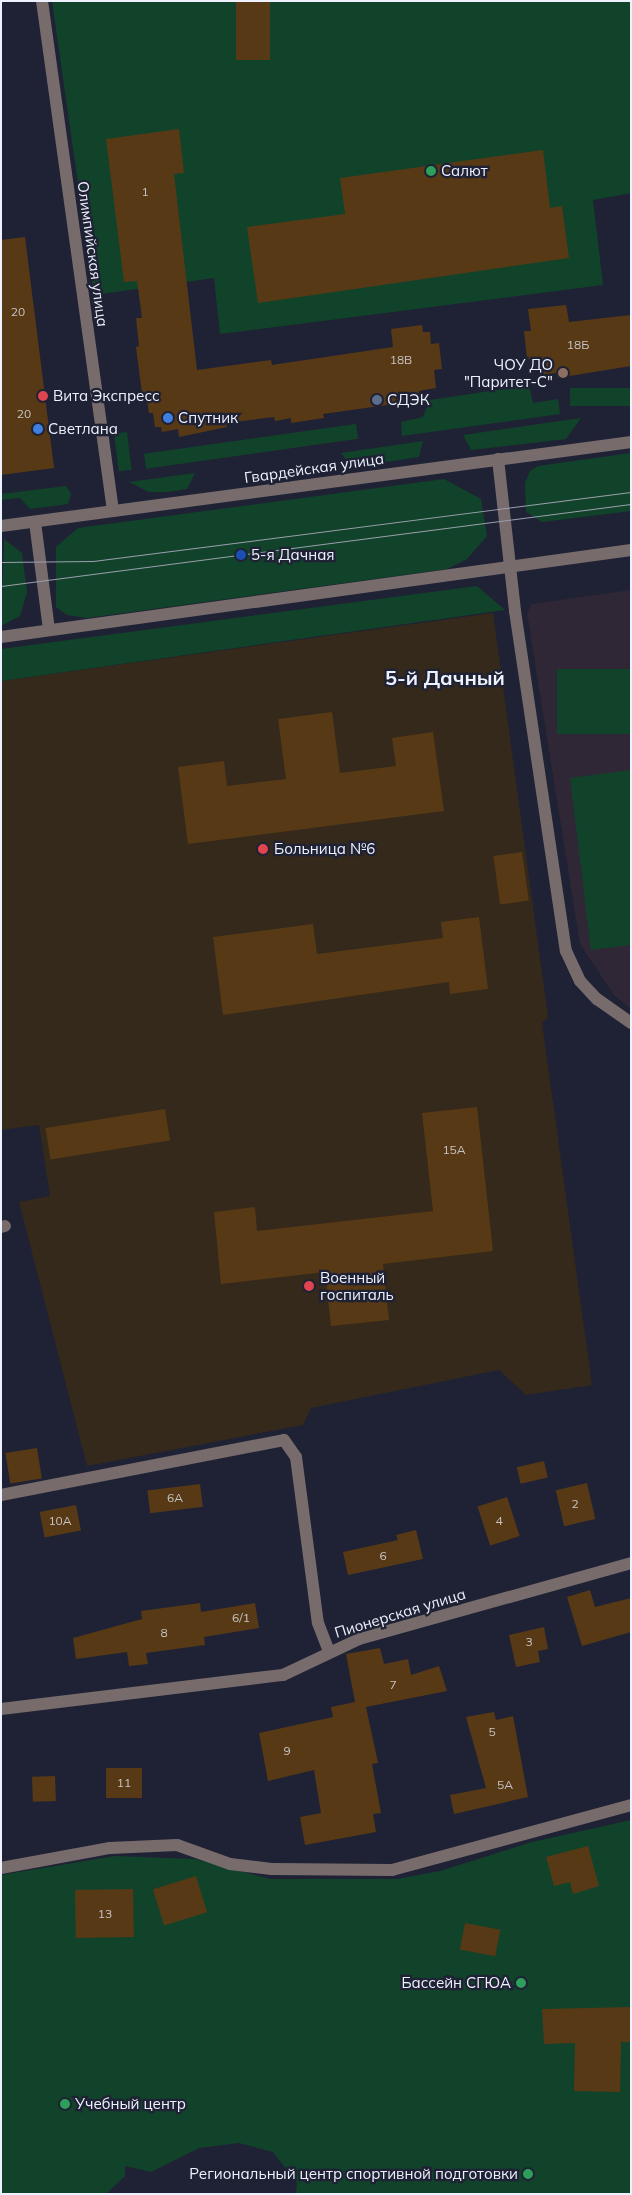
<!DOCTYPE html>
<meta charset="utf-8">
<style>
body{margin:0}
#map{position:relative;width:632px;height:2195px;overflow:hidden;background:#1f2234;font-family:Mulish,sans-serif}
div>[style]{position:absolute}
.commercial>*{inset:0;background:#302736}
.medical>*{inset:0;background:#34291a}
.green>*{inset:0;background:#11432a;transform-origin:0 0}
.building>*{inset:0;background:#573916;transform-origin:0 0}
.minor>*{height:12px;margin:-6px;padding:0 6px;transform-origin:6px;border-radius:6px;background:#776b6c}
.tertiary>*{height:12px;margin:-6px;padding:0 6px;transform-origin:6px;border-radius:6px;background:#776b6c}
.tram>*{height:1px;margin:-0.5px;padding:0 0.5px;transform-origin:0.5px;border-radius:0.5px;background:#9b9fad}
.dots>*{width:14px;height:14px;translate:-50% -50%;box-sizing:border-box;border:2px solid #1f2234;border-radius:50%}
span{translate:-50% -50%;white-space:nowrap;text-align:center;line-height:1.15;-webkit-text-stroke:4.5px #1f2234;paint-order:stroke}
.number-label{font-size:12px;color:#c8c4c4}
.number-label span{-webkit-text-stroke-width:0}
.poi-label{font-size:15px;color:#eef2fe}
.left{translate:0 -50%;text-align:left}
.right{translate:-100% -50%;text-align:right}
.street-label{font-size:15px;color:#eef2fe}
.district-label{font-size:20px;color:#eef2fe;font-weight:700}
.frame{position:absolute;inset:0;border:2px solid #eef2fe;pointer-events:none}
</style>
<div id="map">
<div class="commercial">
<i style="clip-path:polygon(631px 590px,631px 1009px,614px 995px,580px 944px,527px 613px,532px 604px)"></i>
</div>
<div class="medical">
<i style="clip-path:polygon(493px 613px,548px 1017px,542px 1023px,592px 1385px,526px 1395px,499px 1370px,311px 1408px,303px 1425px,87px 1466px,19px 1202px,50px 1196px,39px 1125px,1px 1130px,1px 681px)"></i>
</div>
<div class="green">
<i style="clip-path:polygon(52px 1px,631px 1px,631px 193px,593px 200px,603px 285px,220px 334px,214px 278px,94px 295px)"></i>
<i style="clip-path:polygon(529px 385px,533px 403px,558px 399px,560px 414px,402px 436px,401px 422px,423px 417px,430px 400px)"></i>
<i style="left:631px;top:388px;width:18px;height:61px;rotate:90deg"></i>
<i style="clip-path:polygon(581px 418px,566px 439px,471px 450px,463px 435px)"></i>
<i style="left:356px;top:424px;width:15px;height:214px;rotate:82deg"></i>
<i style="left:127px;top:432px;width:38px;height:13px;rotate:83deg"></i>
<i style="clip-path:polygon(423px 441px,419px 457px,352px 467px,341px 453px)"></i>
<i style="clip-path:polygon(631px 453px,631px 511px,542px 522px,526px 512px,525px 483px,530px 471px,538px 466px)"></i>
<i style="clip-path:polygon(195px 473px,187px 489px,168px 492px,149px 492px,129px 482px)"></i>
<i style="clip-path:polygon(444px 479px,481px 499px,487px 536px,467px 559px,447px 569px,87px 618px,67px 615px,56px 607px,56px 547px,78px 528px)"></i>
<i style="clip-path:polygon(66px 486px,71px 494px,68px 504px,30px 509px,20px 498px,1px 500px,1px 494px)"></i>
<i style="clip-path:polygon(4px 539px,22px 553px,27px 592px,20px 616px,1px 626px)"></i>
<i style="clip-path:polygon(477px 586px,505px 610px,1px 681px,1px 649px)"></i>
<i style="left:631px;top:669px;width:65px;height:74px;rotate:90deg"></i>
<i style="clip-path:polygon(631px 770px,631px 945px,591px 950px,570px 778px)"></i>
<i style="clip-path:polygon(631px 1820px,631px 2194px,296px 2194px,297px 2183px,273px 2152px,239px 2143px,199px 2148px,151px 2172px,125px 2166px,125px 2176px,106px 2194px,1px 2194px,1px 1875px,115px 1856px,195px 1859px,270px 1879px,397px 1879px,440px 1871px,532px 1842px)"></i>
</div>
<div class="building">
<i style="left:236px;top:1px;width:34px;height:59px"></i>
<i style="clip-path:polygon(179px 129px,184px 173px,174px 174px,197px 370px,271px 360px,272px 365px,393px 347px,391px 329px,422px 325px,423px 332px,430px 332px,431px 344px,439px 343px,442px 369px,434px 370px,436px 388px,419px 391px,420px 395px,407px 397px,408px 402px,323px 414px,324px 418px,291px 423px,291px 418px,275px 421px,274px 417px,227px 423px,227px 427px,179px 437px,178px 429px,162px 432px,161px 427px,155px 427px,153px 413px,149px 413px,147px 400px,143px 401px,136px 347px,139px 346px,136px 318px,142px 318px,137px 281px,124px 282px,106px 139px)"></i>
<i style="clip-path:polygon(543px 150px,550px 208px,562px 206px,569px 258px,258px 303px,247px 227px,345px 214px,340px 178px)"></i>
<i style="clip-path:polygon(25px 237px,54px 468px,1px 475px,1px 240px)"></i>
<i style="clip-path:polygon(566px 305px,569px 322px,631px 315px,631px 366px,557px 378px,556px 373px,539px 375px,533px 358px,527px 359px,524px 331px,531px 331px,528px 309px)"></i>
<i style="clip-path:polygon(332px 712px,340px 773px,396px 766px,392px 738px,433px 732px,444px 811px,188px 844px,178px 767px,224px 761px,227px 786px,286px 779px,278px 719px)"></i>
<i style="left:522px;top:852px;width:49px;height:29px;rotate:82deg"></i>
<i style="clip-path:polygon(479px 917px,488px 989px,450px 994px,449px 982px,223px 1015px,213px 937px,313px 924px,317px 954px,443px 938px,441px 922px)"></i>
<i style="clip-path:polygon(477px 1107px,493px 1251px,383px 1264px,389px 1320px,331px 1326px,325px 1272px,221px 1284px,214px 1212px,255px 1207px,257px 1231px,433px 1211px,422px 1113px)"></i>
<i style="left:165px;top:1109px;width:32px;height:121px;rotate:81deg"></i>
<i style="left:37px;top:1448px;width:31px;height:32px;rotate:81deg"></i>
<i style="left:544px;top:1461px;width:17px;height:28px;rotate:77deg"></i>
<i style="left:587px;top:1483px;width:37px;height:32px;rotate:77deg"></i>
<i style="left:200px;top:1484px;width:23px;height:53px;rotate:83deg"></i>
<i style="left:507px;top:1497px;width:41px;height:31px;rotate:72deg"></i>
<i style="left:76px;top:1505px;width:26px;height:37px;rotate:79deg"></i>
<i style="clip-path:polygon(416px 1530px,423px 1559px,348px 1575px,343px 1552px,398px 1540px,396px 1535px)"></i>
<i style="clip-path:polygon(590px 1590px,595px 1607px,631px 1598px,631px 1632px,582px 1646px,567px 1597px)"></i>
<i style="clip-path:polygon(200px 1603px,201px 1612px,255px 1603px,259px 1628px,204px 1637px,205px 1645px,146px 1653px,148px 1664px,129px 1666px,127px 1652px,76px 1659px,73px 1638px,142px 1619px,141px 1611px)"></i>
<i style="clip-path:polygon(544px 1627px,548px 1649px,538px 1651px,540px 1662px,516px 1667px,509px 1635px)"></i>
<i style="clip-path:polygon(380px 1648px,384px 1664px,408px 1659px,411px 1675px,439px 1666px,447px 1691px,366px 1707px,378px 1763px,372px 1764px,381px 1813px,373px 1814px,376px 1832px,305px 1845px,300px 1817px,321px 1813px,314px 1770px,268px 1781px,259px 1733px,333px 1717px,331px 1707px,355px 1702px,346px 1654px)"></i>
<i style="clip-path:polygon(494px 1712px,496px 1720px,513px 1716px,528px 1797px,454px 1814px,450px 1795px,486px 1788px,466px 1717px)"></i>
<i style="left:106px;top:1768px;width:36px;height:30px"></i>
<i style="left:55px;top:1776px;width:25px;height:23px;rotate:88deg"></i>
<i style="clip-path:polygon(588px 1846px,599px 1886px,573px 1894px,570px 1882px,554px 1886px,546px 1857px)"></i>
<i style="left:196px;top:1876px;width:38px;height:45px;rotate:73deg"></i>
<i style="left:133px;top:1889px;width:48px;height:58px;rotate:89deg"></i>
<i style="left:465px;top:1923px;width:36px;height:27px;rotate:11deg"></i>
<i style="clip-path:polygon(631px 2007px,631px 2042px,621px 2042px,620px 2092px,574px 2091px,575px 2043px,544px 2044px,542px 2009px)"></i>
</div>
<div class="minor">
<i style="left:42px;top:1px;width:515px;rotate:82.07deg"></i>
<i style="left:498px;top:459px;width:153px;rotate:83.6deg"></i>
<i style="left:515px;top:611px;width:344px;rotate:81.5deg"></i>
<i style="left:566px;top:951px;width:33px;rotate:65deg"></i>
<i style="left:580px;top:981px;width:25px;rotate:47deg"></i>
<i style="left:597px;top:999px;width:42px;rotate:35.2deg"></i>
<i style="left:35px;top:522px;width:109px;rotate:82.6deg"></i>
<i style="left:1px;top:637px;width:636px;rotate:-7.86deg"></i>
<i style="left:1px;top:1227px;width:4px;rotate:-14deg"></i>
<i style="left:1px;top:1495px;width:288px;rotate:-11deg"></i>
<i style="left:284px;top:1440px;width:21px;rotate:55deg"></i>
<i style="left:296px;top:1457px;width:167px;rotate:82.5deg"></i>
<i style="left:318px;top:1623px;width:31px;rotate:69deg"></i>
<i style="left:1px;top:1709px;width:284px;rotate:-6.9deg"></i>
<i style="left:283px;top:1675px;width:84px;rotate:-25.3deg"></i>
<i style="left:359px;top:1639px;width:282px;rotate:-15.6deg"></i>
<i style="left:1px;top:1868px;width:111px;rotate:-10.4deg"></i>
<i style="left:110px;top:1848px;width:67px;rotate:-2.6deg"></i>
<i style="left:177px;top:1845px;width:56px;rotate:19.7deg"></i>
<i style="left:230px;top:1864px;width:42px;rotate:6.8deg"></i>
<i style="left:272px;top:1869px;width:120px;rotate:0.5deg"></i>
<i style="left:392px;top:1870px;width:248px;rotate:-15.2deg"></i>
</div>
<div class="tertiary">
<i style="left:1px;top:526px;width:636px;rotate:-7.59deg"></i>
</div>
<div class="tram">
<i style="left:1px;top:562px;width:92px;rotate:-0.6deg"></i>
<i style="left:93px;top:561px;width:542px;rotate:-7.31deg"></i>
<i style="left:1px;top:586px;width:635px;rotate:-7.42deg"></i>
</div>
<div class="dots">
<i style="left:431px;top:171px;background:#2e9e5b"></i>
<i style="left:563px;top:373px;background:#8d6e63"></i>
<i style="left:43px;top:396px;background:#e0444e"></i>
<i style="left:377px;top:400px;background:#5c6f8a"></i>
<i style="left:168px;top:418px;background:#3f7fe0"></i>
<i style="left:38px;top:429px;background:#3f7fe0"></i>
<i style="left:241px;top:555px;background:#1a4fb4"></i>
<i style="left:263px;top:849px;background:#e0444e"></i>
<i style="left:309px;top:1286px;background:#e0444e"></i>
<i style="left:521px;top:1983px;background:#2e9e5b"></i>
<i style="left:65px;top:2104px;background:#2e9e5b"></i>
<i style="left:528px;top:2174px;background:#2e9e5b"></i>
</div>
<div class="number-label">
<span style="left:145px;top:192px">1</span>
<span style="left:18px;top:312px">20</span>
<span style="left:578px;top:345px">18Б</span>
<span style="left:401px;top:360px">18В</span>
<span style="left:24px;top:414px">20</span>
<span style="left:454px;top:1150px">15А</span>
<span style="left:175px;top:1498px">6А</span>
<span style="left:575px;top:1504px">2</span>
<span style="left:60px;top:1521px">10А</span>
<span style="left:499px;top:1521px">4</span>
<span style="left:383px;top:1556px">6</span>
<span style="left:241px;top:1618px">6/1</span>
<span style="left:164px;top:1633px">8</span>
<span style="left:529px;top:1642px">3</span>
<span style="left:393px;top:1685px">7</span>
<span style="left:492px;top:1732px">5</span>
<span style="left:287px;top:1751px">9</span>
<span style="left:124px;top:1783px">11</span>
<span style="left:505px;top:1785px">5А</span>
<span style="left:105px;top:1914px">13</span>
</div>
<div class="poi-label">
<span class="left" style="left:441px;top:171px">Салют</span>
<span class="right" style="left:553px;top:373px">ЧОУ ДО<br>"Паритет-С"</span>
<span class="left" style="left:53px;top:396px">Вита Экспресс</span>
<span class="left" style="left:387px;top:400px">СДЭК</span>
<span class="left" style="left:178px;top:418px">Спутник</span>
<span class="left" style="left:48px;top:429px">Светлана</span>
<span class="left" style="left:251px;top:555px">5-я Дачная</span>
<span class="left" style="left:274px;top:849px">Больница №6</span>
<span class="left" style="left:320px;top:1286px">Военный<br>госпиталь</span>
<span class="right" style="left:511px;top:1983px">Бассейн СГЮА</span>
<span class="left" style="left:75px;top:2104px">Учебный центр</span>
<span class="right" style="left:518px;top:2174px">Региональный центр спортивной подготовки</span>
</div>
<div class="street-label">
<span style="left:93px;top:254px;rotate:82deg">Олимпийская улица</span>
<span style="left:314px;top:468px;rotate:-8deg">Гвардейская улица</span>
<span style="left:400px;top:1613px;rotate:-17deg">Пионерская улица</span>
</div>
<div class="district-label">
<span style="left:445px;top:677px">5-й Дачный</span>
</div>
<div class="frame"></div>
</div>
